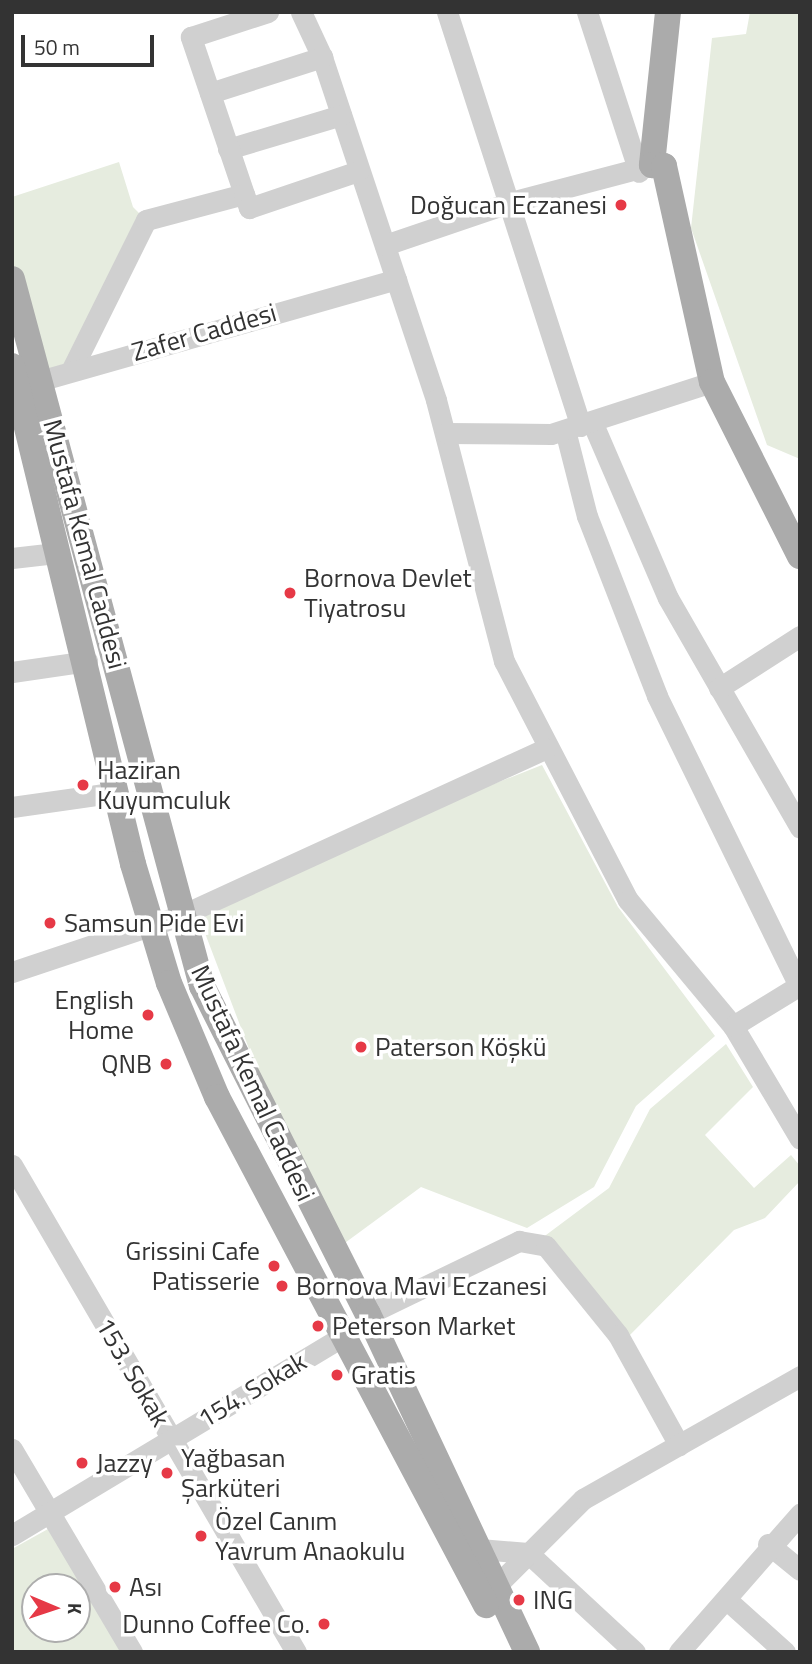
<!DOCTYPE html>
<meta charset="utf-8">
<style>
body{margin:0}
#map{position:relative;width:812px;height:1664px;overflow:hidden;background:#fff;font-family:"Titillium Web",sans-serif}
div>[style]{position:absolute}
.green>*{inset:0;background:#e6ecdf}
.minor>*{height:21px;margin:-10.5px;padding:0 10.5px;transform-origin:10.5px;border-radius:10.5px;background:#d0d0d0}
.major>*{height:26px;margin:-13px;padding:0 13px;transform-origin:13px;border-radius:13px;background:#ababab}
.dots>*{width:19px;height:19px;translate:-50% -50%;box-sizing:border-box;border:4px solid #fff;border-radius:50%}
span{translate:-50% -50%;white-space:nowrap;text-align:center;line-height:1.15;-webkit-text-stroke:7px #fff;paint-order:stroke}
.poi-label{font-size:26px;color:#333}
.right{translate:-100% -50%;text-align:right}
.left{translate:0 -50%;text-align:left}
.street-label{font-size:26px;color:#333}
.frame{position:absolute;inset:0;border:14px solid #333;pointer-events:none}
.north{position:absolute;left:21px;top:1573px;width:70px;height:70px;box-sizing:border-box;background:#fff;border:2px solid #adadad;border-radius:50%;rotate:92deg;font-size:19px;font-weight:700;line-height:28px;text-align:center;color:#333}
.north::after{content:'';display:block;margin:auto;width:24px;height:32px;background:#e63946;clip-path:polygon(50% 0,100% 100%,50% 72%,0 100%)}
.scale{position:absolute;left:21px;top:35px;width:133px;height:32px;box-sizing:border-box;border:4px solid #333;border-top:0;padding-left:9px;font-size:21px;line-height:24px;white-space:nowrap;color:#333;-webkit-text-stroke:5px #fff;paint-order:stroke}
</style>
<div id="map">
<div class="green">
<i style="clip-path:polygon(750px 12px,800px 12px,800px 459px,767px 445px,691px 228px,712px 38px,746px 34px)"></i>
<i style="clip-path:polygon(119px 162px,133px 207px,146px 220px,72px 369px,42px 381px,12px 279px,12px 197px)"></i>
<i style="clip-path:polygon(542px 765px,618px 907px,715px 1036px,636px 1106px,594px 1187px,527px 1228px,421px 1187px,338px 1248px,292px 1162px,200px 920px,278px 869px)"></i>
<i style="clip-path:polygon(726px 1044px,753px 1087px,705px 1135px,754px 1188px,791px 1155px,800px 1166px,800px 1181px,765px 1218px,734px 1230px,624px 1341px,542px 1238px,609px 1188px,650px 1109px)"></i>
<i style="clip-path:polygon(evenodd,48px 1529px,123px 1652px,12px 1652px,12px 1549px,48px 1529px,35px 1587px,77px 1587px,77px 1629px,35px 1629px,35px 1587px)"></i>
</div>
<div class="minor">
<i style="left:301px;top:12px;width:50px;rotate:65deg"></i>
<i style="left:322px;top:57px;width:361px;rotate:71.6deg"></i>
<i style="left:436px;top:400px;width:270px;rotate:75.4deg"></i>
<i style="left:504px;top:661px;width:269px;rotate:62.6deg"></i>
<i style="left:628px;top:900px;width:164px;rotate:50.2deg"></i>
<i style="left:733px;top:1026px;width:131px;rotate:59.3deg"></i>
<i style="left:447px;top:12px;width:435px;rotate:72.1deg"></i>
<i style="left:587px;top:12px;width:168px;rotate:72deg"></i>
<i style="left:210px;top:93px;width:118px;rotate:-17.8deg"></i>
<i style="left:228px;top:149px;width:118px;rotate:-16.7deg"></i>
<i style="left:244px;top:194px;width:166px;rotate:-108.7deg"></i>
<i style="left:191px;top:37px;width:81px;rotate:-18deg"></i>
<i style="left:385px;top:245px;width:133px;rotate:-18.8deg"></i>
<i style="left:511px;top:202px;width:146px;rotate:-14.7deg"></i>
<i style="left:72px;top:369px;width:166px;rotate:-63.6deg"></i>
<i style="left:146px;top:220px;width:101px;rotate:-14.9deg"></i>
<i style="left:244px;top:194px;width:15px;rotate:70deg"></i>
<i style="left:249px;top:208px;width:115px;rotate:-18.7deg"></i>
<i style="left:25px;top:385px;width:386px;rotate:-15.9deg"></i>
<i style="left:593px;top:424px;width:189px;rotate:66.7deg"></i>
<i style="left:668px;top:598px;width:265px;rotate:60.1deg"></i>
<i style="left:565px;top:430px;width:89px;rotate:75.7deg"></i>
<i style="left:587px;top:516px;width:193px;rotate:68.7deg"></i>
<i style="left:657px;top:696px;width:325px;rotate:63.9deg"></i>
<i style="left:446px;top:433px;width:105px;rotate:0.5deg"></i>
<i style="left:551px;top:434px;width:169px;rotate:-17.9deg"></i>
<i style="left:12px;top:558px;width:44px;rotate:-6.5deg"></i>
<i style="left:12px;top:672px;width:76px;rotate:-8.3deg"></i>
<i style="left:719px;top:688px;width:96px;rotate:-32.7deg"></i>
<i style="left:12px;top:807px;width:106px;rotate:-8.1deg"></i>
<i style="left:12px;top:972px;width:179px;rotate:-18.5deg"></i>
<i style="left:182px;top:915px;width:400px;rotate:-24.6deg"></i>
<i style="left:733px;top:1026px;width:79px;rotate:-31.5deg"></i>
<i style="left:12px;top:1165px;width:564px;rotate:59.75deg"></i>
<i style="left:368px;top:1314px;width:168px;rotate:-25.8deg"></i>
<i style="left:519px;top:1241px;width:27px;rotate:10deg"></i>
<i style="left:546px;top:1246px;width:114px;rotate:51deg"></i>
<i style="left:618px;top:1335px;width:126px;rotate:61deg"></i>
<i style="left:12px;top:1449px;width:236px;rotate:59.4deg"></i>
<i style="left:12px;top:1535px;width:388px;rotate:-31deg"></i>
<i style="left:768px;top:1544px;width:41px;rotate:39.1deg"></i>
<i style="left:479px;top:1549px;width:49px;rotate:4.7deg"></i>
<i style="left:528px;top:1553px;width:146px;rotate:42.8deg"></i>
<i style="left:496px;top:1586px;width:123px;rotate:-45deg"></i>
<i style="left:583px;top:1499px;width:249px;rotate:-29.5deg"></i>
<i style="left:727px;top:1600px;width:78px;rotate:41.9deg"></i>
<i style="left:679px;top:1652px;width:184px;rotate:-48.8deg"></i>
</div>
<div class="major">
<i style="left:668px;top:12px;width:154px;rotate:96deg"></i>
<i style="left:652px;top:165px;width:12px;rotate:5deg"></i>
<i style="left:664px;top:166px;width:221px;rotate:77.5deg"></i>
<i style="left:712px;top:382px;width:195px;rotate:63.2deg"></i>
<i style="left:12px;top:279px;width:732px;rotate:74.96deg"></i>
<i style="left:202px;top:986px;width:368px;rotate:63.2deg"></i>
<i style="left:368px;top:1314px;width:374px;rotate:64.8deg"></i>
<i style="left:12px;top:366px;width:512px;rotate:76.34deg"></i>
<i style="left:133px;top:864px;width:124px;rotate:73.2deg"></i>
<i style="left:169px;top:983px;width:124px;rotate:67.2deg"></i>
<i style="left:217px;top:1097px;width:575px;rotate:62.1deg"></i>
</div>
<div class="dots">
<i style="left:621px;top:205px;background:#e63946"></i>
<i style="left:290px;top:593px;background:#e63946"></i>
<i style="left:83px;top:785px;background:#e63946"></i>
<i style="left:50px;top:923px;background:#e63946"></i>
<i style="left:148px;top:1015px;background:#e63946"></i>
<i style="left:361px;top:1047px;background:#e63946"></i>
<i style="left:166px;top:1064px;background:#e63946"></i>
<i style="left:274px;top:1266px;background:#e63946"></i>
<i style="left:282px;top:1286px;background:#e63946"></i>
<i style="left:318px;top:1326px;background:#e63946"></i>
<i style="left:337px;top:1375px;background:#e63946"></i>
<i style="left:82px;top:1463px;background:#e63946"></i>
<i style="left:167px;top:1473px;background:#e63946"></i>
<i style="left:201px;top:1536px;background:#e63946"></i>
<i style="left:115px;top:1587px;background:#e63946"></i>
<i style="left:519px;top:1600px;background:#e63946"></i>
<i style="left:324px;top:1624px;background:#e63946"></i>
</div>
<div class="poi-label">
<span class="right" style="left:607px;top:205px">Doğucan Eczanesi</span>
<span class="left" style="left:304px;top:593px">Bornova Devlet<br>Tiyatrosu</span>
<span class="left" style="left:97px;top:785px">Haziran<br>Kuyumculuk</span>
<span class="left" style="left:64px;top:923px">Samsun Pide Evi</span>
<span class="right" style="left:134px;top:1015px">English<br>Home</span>
<span class="left" style="left:375px;top:1047px">Paterson Köşkü</span>
<span class="right" style="left:152px;top:1064px">QNB</span>
<span class="right" style="left:260px;top:1266px">Grissini Cafe<br>Patisserie</span>
<span class="left" style="left:296px;top:1286px">Bornova Mavi Eczanesi</span>
<span class="left" style="left:332px;top:1326px">Peterson Market</span>
<span class="left" style="left:351px;top:1375px">Gratis</span>
<span class="left" style="left:181px;top:1473px">Yağbasan<br>Şarküteri</span>
<span class="left" style="left:96px;top:1463px">Jazzy</span>
<span class="left" style="left:215px;top:1536px">Özel Canım<br>Yavrum Anaokulu</span>
<span class="left" style="left:129px;top:1587px">Ası</span>
<span class="left" style="left:533px;top:1600px">ING</span>
<span class="right" style="left:310px;top:1624px">Dunno Coffee Co.</span>
</div>
<div class="street-label">
<span style="left:204px;top:332px;rotate:-16deg">Zafer Caddesi</span>
<span style="left:85px;top:544px;rotate:75deg">Mustafa Kemal Caddesi</span>
<span style="left:253px;top:1083px;rotate:65deg">Mustafa Kemal Caddesi</span>
<span style="left:133px;top:1372px;rotate:60deg">153. Sokak</span>
<span style="left:252px;top:1390px;rotate:-31deg">154. Sokak</span>
</div>
<div class="frame"></div>
<div class="north">K</div>
<div class="scale">50 m</div>
</div>
